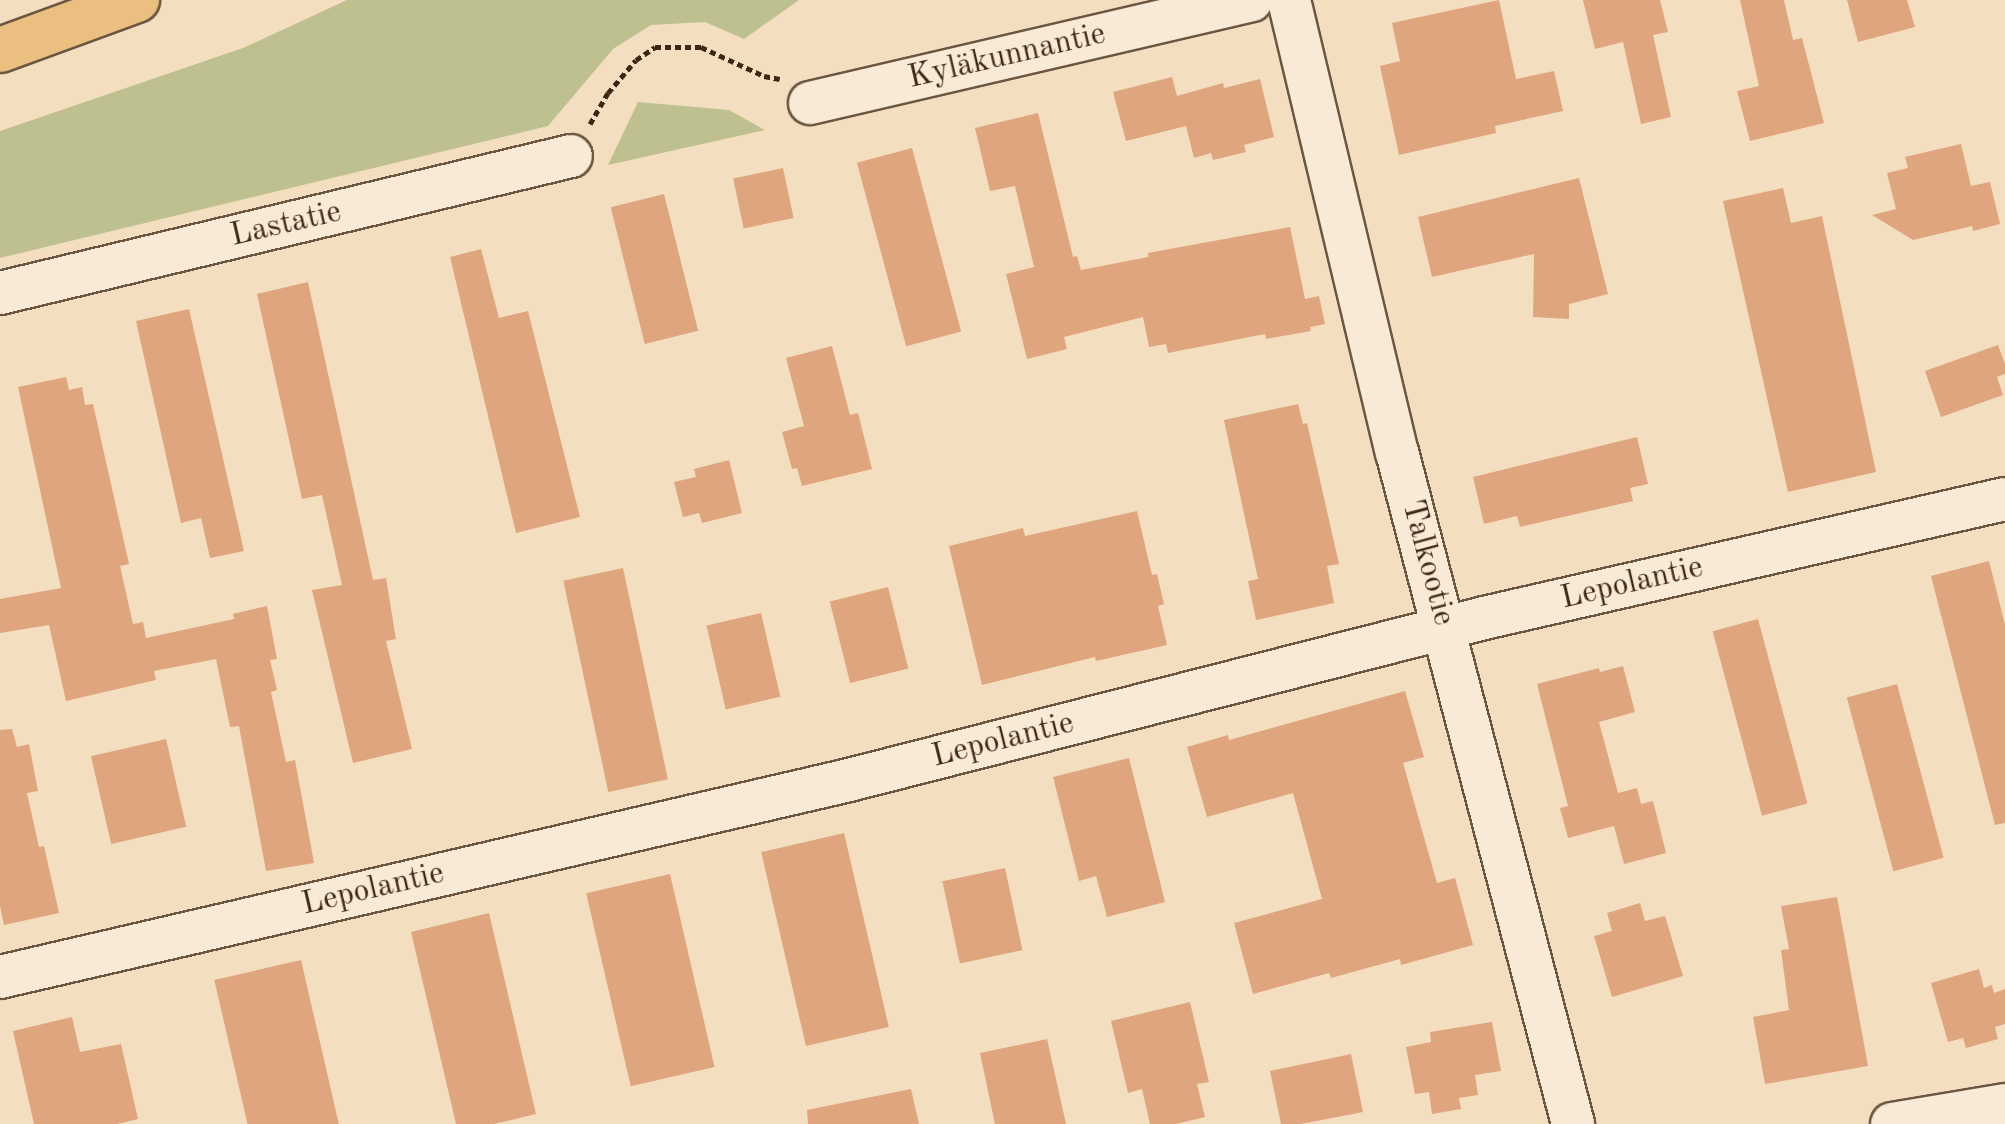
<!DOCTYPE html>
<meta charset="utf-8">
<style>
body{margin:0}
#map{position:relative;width:2005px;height:1124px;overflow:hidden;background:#f4dec0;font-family:"Old Standard TT",serif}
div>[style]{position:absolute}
.green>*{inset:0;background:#bfc090}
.building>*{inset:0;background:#dfa57e;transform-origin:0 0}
.path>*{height:5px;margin-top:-2.5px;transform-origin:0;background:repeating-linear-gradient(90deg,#3d2818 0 6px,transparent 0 10px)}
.roads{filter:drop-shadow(2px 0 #6b5642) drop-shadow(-2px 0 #6b5642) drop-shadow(0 2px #6b5642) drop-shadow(0 -2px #6b5642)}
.street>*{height:42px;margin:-21px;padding:0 21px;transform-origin:21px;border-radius:21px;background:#f8ead6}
.highway>*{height:44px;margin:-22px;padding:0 22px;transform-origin:22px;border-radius:22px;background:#eabf80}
span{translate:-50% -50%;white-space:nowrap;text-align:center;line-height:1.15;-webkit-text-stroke:7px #f8ead6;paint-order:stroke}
.street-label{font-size:32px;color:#3d2818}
</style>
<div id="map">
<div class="green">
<i style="clip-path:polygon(347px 0,799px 0,744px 39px,705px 22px,651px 25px,613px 49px,548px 126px,0 258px,0 131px,243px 48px)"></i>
<i style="clip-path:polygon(638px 102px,729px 110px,765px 130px,608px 165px)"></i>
</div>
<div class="building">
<i style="clip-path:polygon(1499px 0,1516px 79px,1554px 71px,1563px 111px,1495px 126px,1496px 133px,1399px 155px,1380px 66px,1400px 61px,1392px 23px)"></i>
<i style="clip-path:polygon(1583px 0,1660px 0,1668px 32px,1653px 35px,1671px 117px,1641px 124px,1623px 42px,1595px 49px)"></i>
<i style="clip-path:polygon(1740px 0,1784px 0,1793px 40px,1802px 38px,1824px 123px,1750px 141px,1737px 91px,1759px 86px)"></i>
<i style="clip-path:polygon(1847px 0,1907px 0,1915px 27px,1858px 42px)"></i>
<i style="clip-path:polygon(1172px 77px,1177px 96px,1223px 83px,1224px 88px,1260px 79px,1274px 137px,1244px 145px,1246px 152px,1213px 160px,1211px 153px,1194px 158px,1186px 126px,1126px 141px,1113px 92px)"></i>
<i style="clip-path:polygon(1038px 113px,1073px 257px,1077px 256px,1081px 270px,1148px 257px,1148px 253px,1290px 227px,1305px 299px,1319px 296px,1325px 324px,1310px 327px,1311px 331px,1266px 339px,1265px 334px,1168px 353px,1166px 344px,1149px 347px,1143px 317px,1064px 337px,1067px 349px,1027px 359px,1006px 274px,1034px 267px,1015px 186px,990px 191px,975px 128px)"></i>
<i style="clip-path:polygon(1961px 144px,1971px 186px,1990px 182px,2000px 224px,1973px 231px,1972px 226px,1913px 240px,1872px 215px,1896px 209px,1887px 173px,1908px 168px,1905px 157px)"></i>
<i style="left:912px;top:148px;width:190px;height:57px;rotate:75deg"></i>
<i style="left:783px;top:168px;width:51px;height:51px;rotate:78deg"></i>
<i style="clip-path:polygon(1579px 178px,1608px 294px,1569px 304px,1569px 319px,1533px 317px,1534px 254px,1432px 277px,1418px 217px)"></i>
<i style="clip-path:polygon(1783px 188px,1791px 223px,1822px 216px,1876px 472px,1788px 492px,1723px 201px)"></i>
<i style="left:664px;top:194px;width:141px;height:55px;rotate:76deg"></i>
<i style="clip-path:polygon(481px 249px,499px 318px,528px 311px,580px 517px,516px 533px,450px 257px)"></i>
<i style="clip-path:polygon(308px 282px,373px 580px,386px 578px,396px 639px,386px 641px,412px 749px,353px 763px,312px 590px,342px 585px,322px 495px,302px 499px,257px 294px)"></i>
<i style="clip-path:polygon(189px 309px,244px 551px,210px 558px,201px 518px,181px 523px,136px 321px)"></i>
<i style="clip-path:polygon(1998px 345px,2005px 364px,2005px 374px,1997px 377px,2003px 395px,1941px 417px,1925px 371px)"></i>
<i style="clip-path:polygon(832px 346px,850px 415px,858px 413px,872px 469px,802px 486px,797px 468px,792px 469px,782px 432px,804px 426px,786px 358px)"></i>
<i style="clip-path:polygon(66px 377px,69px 390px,82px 387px,85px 405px,93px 404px,129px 564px,120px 566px,133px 624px,143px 622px,146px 638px,234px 619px,233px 614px,267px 606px,277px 659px,270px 660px,277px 690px,271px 692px,286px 762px,295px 760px,314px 863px,266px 871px,239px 726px,230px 727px,216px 659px,154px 671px,156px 680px,66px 701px,49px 625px,0 633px,0 599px,61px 588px,18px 387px)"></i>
<i style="clip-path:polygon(1298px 404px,1303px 424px,1307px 423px,1339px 564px,1327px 566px,1334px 603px,1256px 620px,1248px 581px,1258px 579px,1224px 420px)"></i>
<i style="clip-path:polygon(1637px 437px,1648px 484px,1630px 488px,1633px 501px,1520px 527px,1517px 516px,1484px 524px,1473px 477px)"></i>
<i style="clip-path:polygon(729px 460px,742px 513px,702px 523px,699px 513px,683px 517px,674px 482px,696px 477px,694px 469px)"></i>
<i style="clip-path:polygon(1137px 511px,1152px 575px,1157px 574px,1164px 604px,1158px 606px,1167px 645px,1096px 661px,1095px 657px,982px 685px,949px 546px,1023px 528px,1025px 536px)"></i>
<i style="clip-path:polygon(1989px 561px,2005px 625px,2005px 823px,1995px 825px,1931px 576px)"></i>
<i style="left:623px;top:568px;width:216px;height:61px;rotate:78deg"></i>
<i style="left:888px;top:587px;width:84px;height:60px;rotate:76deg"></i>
<i style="left:761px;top:613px;width:86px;height:56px;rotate:77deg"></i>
<i style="left:1758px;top:619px;width:191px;height:47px;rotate:75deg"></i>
<i style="clip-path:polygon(1623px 666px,1635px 712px,1599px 722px,1618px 793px,1637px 788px,1641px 804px,1653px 801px,1666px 853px,1624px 864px,1614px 826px,1568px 838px,1560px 808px,1568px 806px,1537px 684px,1599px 668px,1600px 672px)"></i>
<i style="left:1897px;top:684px;width:180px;height:52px;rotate:75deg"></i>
<i style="clip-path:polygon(1405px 691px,1424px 757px,1403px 763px,1437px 883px,1455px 878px,1473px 945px,1401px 965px,1400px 959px,1331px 978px,1329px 973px,1253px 994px,1234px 923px,1322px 899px,1293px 793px,1207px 817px,1187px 747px,1228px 735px,1229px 740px)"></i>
<i style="clip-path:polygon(12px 729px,17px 747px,29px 744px,38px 791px,27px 793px,39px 847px,44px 846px,59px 913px,4px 925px,0 906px,0 730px)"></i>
<i style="left:166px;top:739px;width:90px;height:77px;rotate:77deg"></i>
<i style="clip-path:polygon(1129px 758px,1165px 902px,1107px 917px,1096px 876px,1079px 881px,1053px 777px)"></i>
<i style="left:844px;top:833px;width:199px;height:85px;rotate:77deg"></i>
<i style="left:1005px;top:868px;width:84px;height:64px;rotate:78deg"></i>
<i style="left:670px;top:874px;width:198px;height:86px;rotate:77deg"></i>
<i style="clip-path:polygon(1837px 897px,1868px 1066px,1765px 1084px,1753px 1017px,1789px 1010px,1781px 950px,1789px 949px,1781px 906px)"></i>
<i style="clip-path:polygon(1640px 903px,1645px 921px,1665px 916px,1683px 976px,1612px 997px,1594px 936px,1612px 931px,1607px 913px)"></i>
<i style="clip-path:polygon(489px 913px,536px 1114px,494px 1124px,456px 1124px,411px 932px)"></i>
<i style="left:301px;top:960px;width:168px;height:89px;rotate:77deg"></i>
<i style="clip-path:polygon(1979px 969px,1984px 988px,1992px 985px,1994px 993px,2005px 989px,2005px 1024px,1995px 1027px,1998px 1039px,1966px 1048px,1963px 1038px,1948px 1042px,1931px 983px)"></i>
<i style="clip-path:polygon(1190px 1002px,1209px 1082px,1197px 1084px,1205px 1117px,1176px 1124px,1150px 1124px,1142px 1089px,1128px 1093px,1111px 1021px)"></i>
<i style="clip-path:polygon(72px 1017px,80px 1052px,121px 1044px,138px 1119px,117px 1124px,34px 1124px,13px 1031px)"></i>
<i style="clip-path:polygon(1492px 1022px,1501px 1071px,1475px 1075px,1478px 1095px,1459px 1098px,1461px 1109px,1432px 1114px,1429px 1092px,1415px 1094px,1406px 1047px,1431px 1042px,1430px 1032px)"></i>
<i style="clip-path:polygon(1047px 1039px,1066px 1124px,995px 1124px,980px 1053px)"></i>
<i style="clip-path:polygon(1351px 1054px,1363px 1112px,1301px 1124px,1281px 1124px,1270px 1071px)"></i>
<i style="clip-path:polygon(911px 1089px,919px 1124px,808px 1124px,807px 1110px)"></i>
</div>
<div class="path">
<i style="left:590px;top:124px;width:36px;rotate:-60deg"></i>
<i style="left:608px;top:93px;width:43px;rotate:-49.7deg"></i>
<i style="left:636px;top:60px;width:23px;rotate:-34deg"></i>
<i style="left:655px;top:47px;width:46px"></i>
<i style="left:701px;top:47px;width:69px;rotate:24.7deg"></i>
<i style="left:764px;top:76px;width:16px;rotate:11deg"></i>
</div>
<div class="roads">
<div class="street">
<i style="left:1289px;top:0;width:465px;rotate:76.6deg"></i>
<i style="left:1397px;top:452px;width:695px;rotate:75.32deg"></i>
<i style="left:810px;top:103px;width:453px;rotate:-13.1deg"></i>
<i style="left:0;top:293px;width:587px;rotate:-13.49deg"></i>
<i style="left:0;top:977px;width:872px;rotate:-13.06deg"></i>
<i style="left:849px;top:780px;width:655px;rotate:-14.31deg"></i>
<i style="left:1484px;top:618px;width:534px;rotate:-12.87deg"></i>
<i style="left:1892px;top:1124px;width:115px;rotate:-9.5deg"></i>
</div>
<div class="highway">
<i style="left:0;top:50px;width:146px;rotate:-20.1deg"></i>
</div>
</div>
<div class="street-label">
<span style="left:1007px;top:57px;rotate:-13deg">Kyläkunnantie</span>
<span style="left:286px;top:225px;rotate:-13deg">Lastatie</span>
<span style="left:1427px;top:563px;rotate:75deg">Talkootie</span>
<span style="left:1632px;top:584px;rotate:-13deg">Lepolantie</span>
<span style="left:1003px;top:741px;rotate:-14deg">Lepolantie</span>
<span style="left:373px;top:890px;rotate:-13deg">Lepolantie</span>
</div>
</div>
